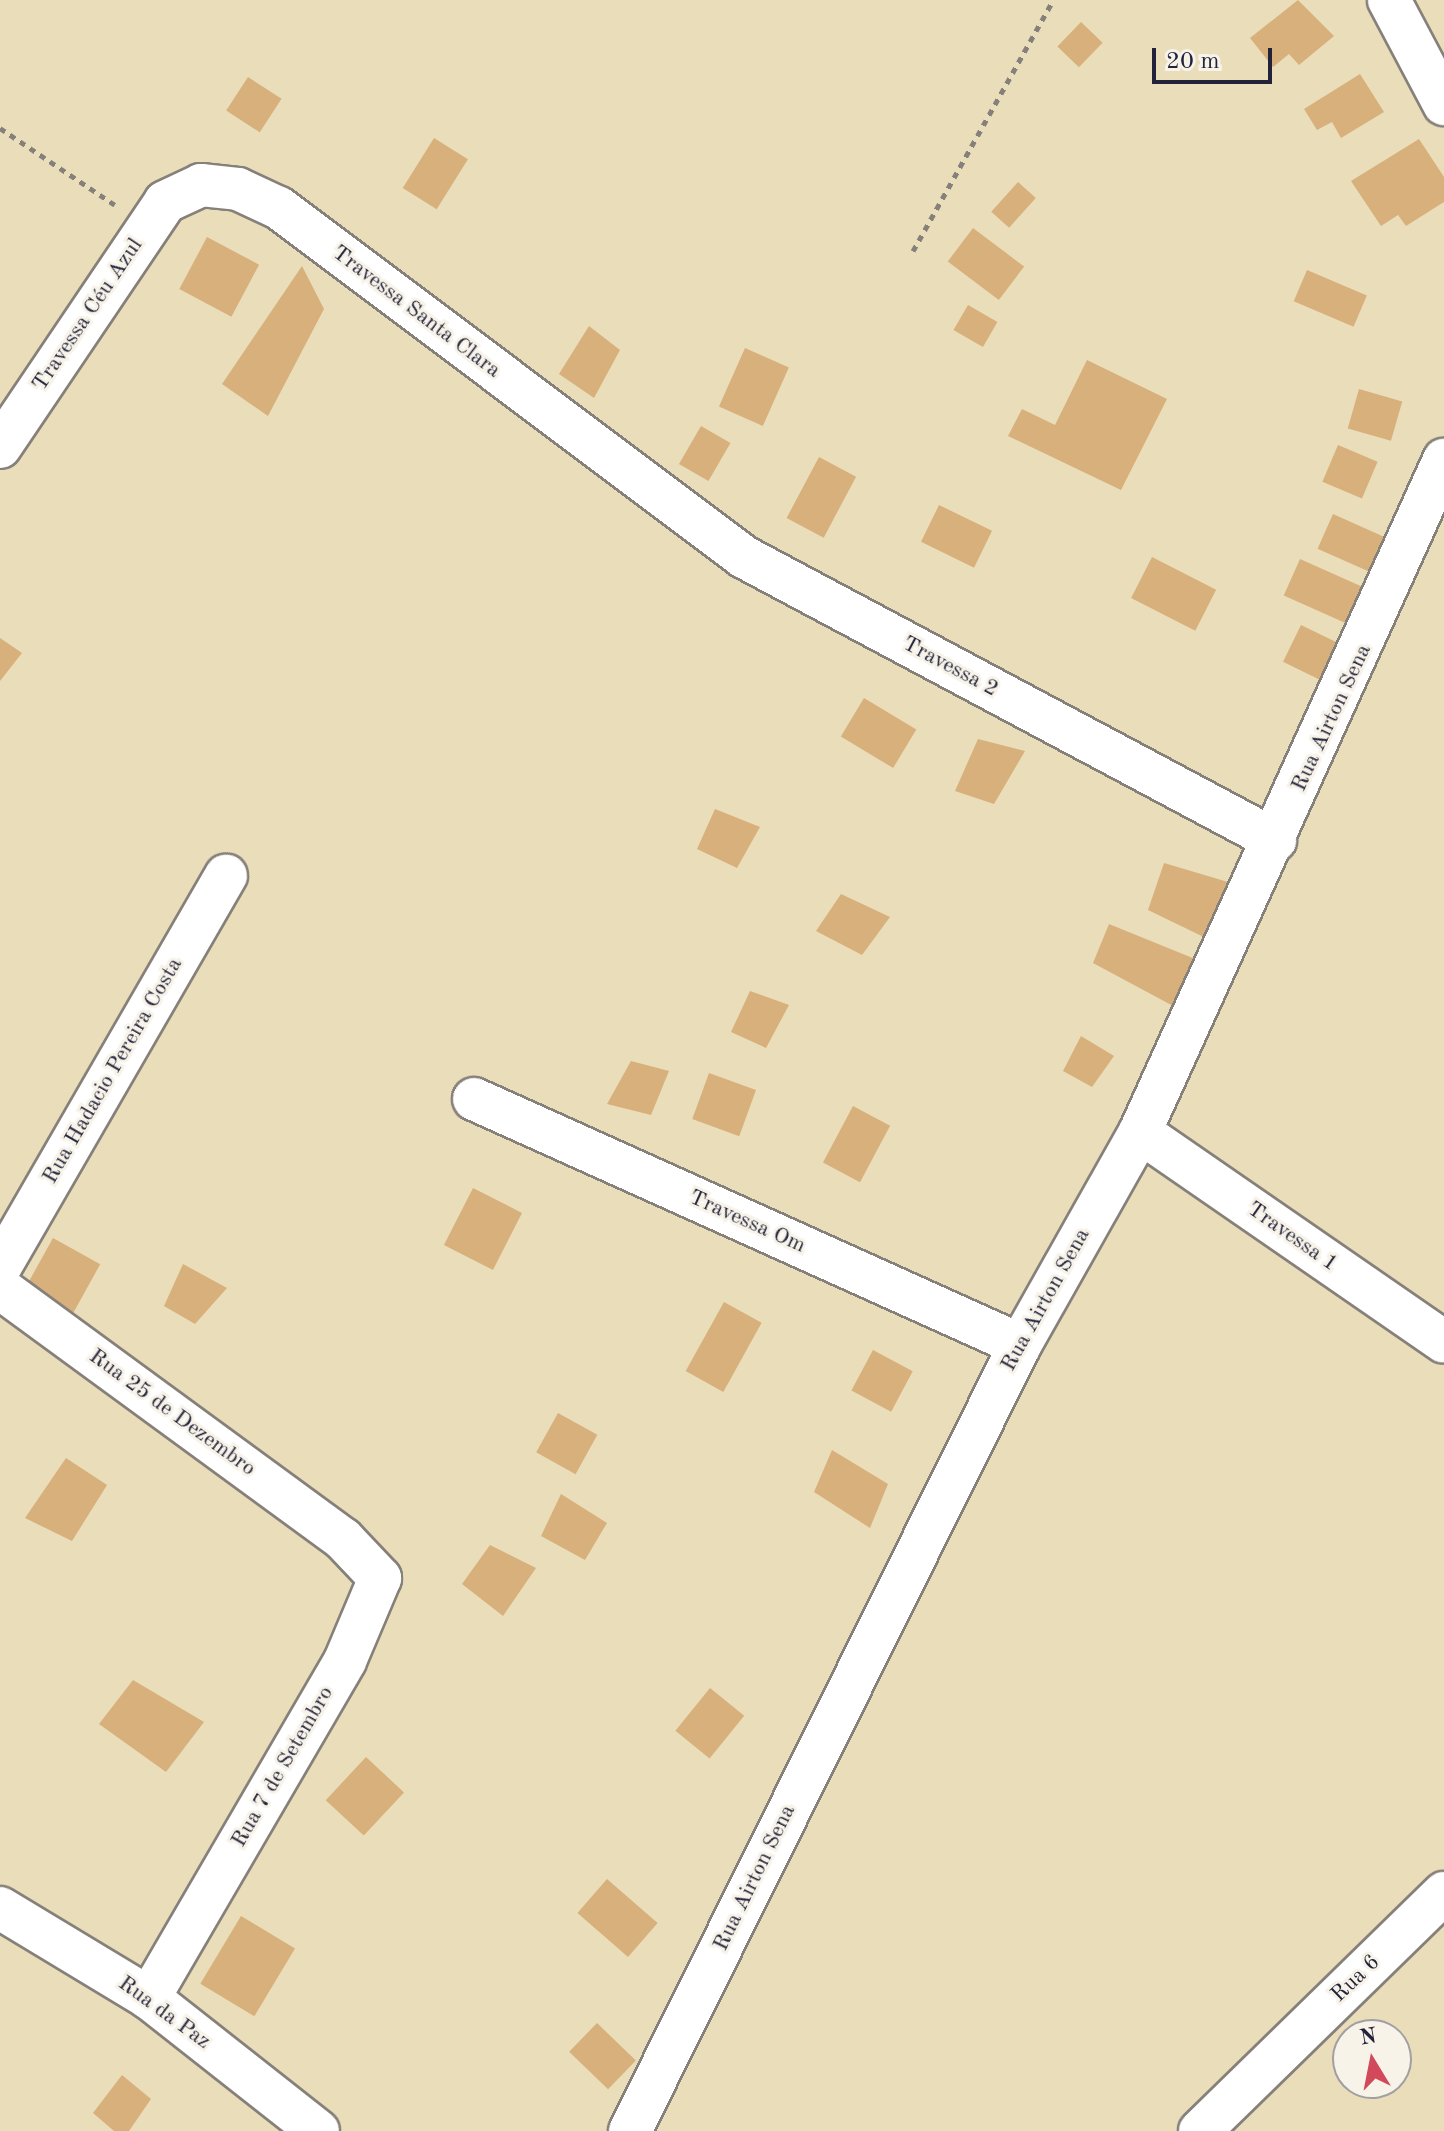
<!DOCTYPE html>
<meta charset="utf-8">
<style>
body{margin:0}
#map{position:relative;width:1444px;height:2131px;overflow:hidden;background:#eaddba;font-family:"Old Standard TT",serif}
div>[style]{position:absolute}
.building>*{inset:0;background:#d8b07b;transform-origin:0 0}
.path>*{height:5px;margin-top:-2.5px;transform-origin:0;background:repeating-linear-gradient(90deg,#86807a 0 6px,transparent 0 12px)}
.roads{filter:drop-shadow(2px 0 #86807a) drop-shadow(-2px 0 #86807a) drop-shadow(0 2px #86807a) drop-shadow(0 -2px #86807a)}
.minor>*{height:42px;margin:-21px;padding:0 21px;transform-origin:21px;border-radius:21px;background:#fff}
span{translate:-50% -50%;white-space:nowrap;text-align:center;line-height:1.15;-webkit-text-stroke:6px #f7f3e8;paint-order:stroke}
.street-label{font-size:22px;color:#22223b}
.north{position:absolute;left:1332px;top:2019px;width:80px;height:80px;box-sizing:border-box;background:#f7f3e8;border:2px solid #a29fa3;border-radius:50%;rotate:350deg;font-size:22px;font-weight:700;line-height:32px;text-align:center;color:#22223b}
.north::after{content:'';display:block;margin:auto;width:28px;height:36px;background:#d1495b;clip-path:polygon(50% 0,100% 100%,50% 72%,0 100%)}
.scale{position:absolute;left:1152px;top:48px;width:120px;height:36px;box-sizing:border-box;border:4px solid #22223b;border-top:0;padding-left:10px;font-size:24px;line-height:28px;white-space:nowrap;color:#22223b;-webkit-text-stroke:6px #f7f3e8;paint-order:stroke}
</style>
<div id="map">
<div class="building">
<i style="clip-path:polygon(1298px 0,1334px 36px,1299px 65px,1289px 54px,1273px 67px,1250px 38px)"></i>
<i style="left:1081px;top:22px;width:30px;height:34px;rotate:44deg"></i>
<i style="clip-path:polygon(1360px 74px,1384px 112px,1341px 138px,1332px 122px,1317px 130px,1304px 109px)"></i>
<i style="left:248px;top:77px;width:40px;height:40px;rotate:33deg"></i>
<i style="left:434px;top:138px;width:40px;height:59px;rotate:32deg"></i>
<i style="clip-path:polygon(1419px 139px,1444px 177px,1444px 202px,1406px 226px,1398px 215px,1381px 226px,1351px 181px)"></i>
<i style="left:1018px;top:182px;width:24px;height:40px;rotate:42deg"></i>
<i style="left:973px;top:228px;width:64px;height:42px;rotate:37deg"></i>
<i style="left:207px;top:237px;width:59px;height:59px;rotate:28deg"></i>
<i style="clip-path:polygon(302px 266px,324px 309px,268px 416px,222px 384px)"></i>
<i style="left:1307px;top:270px;width:65px;height:34px;rotate:23deg"></i>
<i style="left:968px;top:305px;width:34px;height:29px;rotate:30deg"></i>
<i style="clip-path:polygon(589px 326px,620px 350px,594px 398px,559px 374px)"></i>
<i style="left:745px;top:348px;width:48px;height:64px;rotate:24deg"></i>
<i style="clip-path:polygon(1087px 360px,1167px 399px,1121px 490px,1008px 436px,1022px 409px,1055px 425px)"></i>
<i style="left:1359px;top:389px;width:45px;height:41px;rotate:16deg"></i>
<i style="left:701px;top:426px;width:34px;height:44px;rotate:30deg"></i>
<i style="left:1338px;top:445px;width:43px;height:40px;rotate:23deg"></i>
<i style="left:819px;top:457px;width:42px;height:69px;rotate:28deg"></i>
<i style="left:939px;top:505px;width:59px;height:41px;rotate:26deg"></i>
<i style="left:1333px;top:514px;width:71px;height:38px;rotate:24deg"></i>
<i style="left:1152px;top:557px;width:72px;height:46px;rotate:27deg"></i>
<i style="left:1300px;top:559px;width:86px;height:40px;rotate:24deg"></i>
<i style="left:1301px;top:625px;width:59px;height:41px;rotate:26deg"></i>
<i style="clip-path:polygon(0 638px,22px 653px,0 681px)"></i>
<i style="left:864px;top:698px;width:61px;height:45px;rotate:31deg"></i>
<i style="clip-path:polygon(978px 739px,1025px 751px,994px 804px,955px 791px)"></i>
<i style="clip-path:polygon(715px 809px,760px 827px,737px 868px,697px 849px)"></i>
<i style="clip-path:polygon(1164px 863px,1238px 885px,1212px 941px,1148px 910px)"></i>
<i style="clip-path:polygon(841px 894px,890px 917px,862px 955px,816px 931px)"></i>
<i style="clip-path:polygon(1109px 924px,1200px 961px,1175px 1007px,1093px 963px)"></i>
<i style="clip-path:polygon(750px 991px,789px 1005px,766px 1048px,731px 1032px)"></i>
<i style="clip-path:polygon(1081px 1036px,1114px 1056px,1092px 1087px,1063px 1071px)"></i>
<i style="clip-path:polygon(631px 1061px,669px 1071px,651px 1115px,607px 1104px)"></i>
<i style="left:709px;top:1073px;width:50px;height:49px;rotate:20deg"></i>
<i style="left:853px;top:1106px;width:42px;height:64px;rotate:28deg"></i>
<i style="left:473px;top:1188px;width:55px;height:64px;rotate:27deg"></i>
<i style="left:53px;top:1238px;width:54px;height:62px;rotate:29deg"></i>
<i style="clip-path:polygon(183px 1264px,227px 1288px,195px 1324px,164px 1306px)"></i>
<i style="left:724px;top:1302px;width:43px;height:79px;rotate:29deg"></i>
<i style="left:873px;top:1350px;width:45px;height:46px;rotate:28deg"></i>
<i style="left:558px;top:1413px;width:45px;height:45px;rotate:29deg"></i>
<i style="clip-path:polygon(832px 1450px,888px 1484px,870px 1528px,814px 1492px)"></i>
<i style="clip-path:polygon(66px 1458px,107px 1485px,72px 1541px,25px 1518px)"></i>
<i style="clip-path:polygon(561px 1494px,607px 1523px,585px 1560px,541px 1536px)"></i>
<i style="clip-path:polygon(490px 1545px,536px 1568px,503px 1616px,462px 1584px)"></i>
<i style="clip-path:polygon(133px 1680px,204px 1722px,166px 1772px,99px 1724px)"></i>
<i style="left:710px;top:1688px;width:44px;height:55px;rotate:39deg"></i>
<i style="left:366px;top:1757px;width:52px;height:59px;rotate:43deg"></i>
<i style="left:607px;top:1879px;width:67px;height:45px;rotate:41deg"></i>
<i style="left:241px;top:1916px;width:63px;height:79px;rotate:31deg"></i>
<i style="left:597px;top:2023px;width:54px;height:40px;rotate:44deg"></i>
<i style="clip-path:polygon(122px 2075px,151px 2099px,129px 2131px,114px 2131px,93px 2113px)"></i>
</div>
<div class="path">
<i style="left:0;top:128px;width:138px;rotate:33.8deg"></i>
<i style="left:913px;top:251px;width:287px;rotate:-60.8deg"></i>
</div>
<div class="roads">
<div class="minor">
<i style="left:1389px;top:0;width:118px;rotate:62.1deg"></i>
<i style="left:0;top:447px;width:295px;rotate:-56deg"></i>
<i style="left:165px;top:202px;width:40px;rotate:-25deg"></i>
<i style="left:201px;top:185px;width:37px;rotate:6deg"></i>
<i style="left:238px;top:189px;width:45px;rotate:24.9deg"></i>
<i style="left:279px;top:208px;width:581px;rotate:36.89deg"></i>
<i style="left:744px;top:557px;width:602px;rotate:28.06deg"></i>
<i style="left:474px;top:1099px;width:599px;rotate:24.25deg"></i>
<i style="left:1140px;top:1132px;width:369px;rotate:34.6deg"></i>
<i style="left:0;top:1267px;width:452px;rotate:-60deg"></i>
<i style="left:0;top:1288px;width:425px;rotate:36.2deg"></i>
<i style="left:343px;top:1539px;width:54px;rotate:46.5deg"></i>
<i style="left:380px;top:1578px;width:90px;rotate:112.9deg"></i>
<i style="left:345px;top:1661px;width:390px;rotate:120.2deg"></i>
<i style="left:0;top:1908px;width:174px;rotate:31.1deg"></i>
<i style="left:149px;top:1998px;width:215px;rotate:38.2deg"></i>
<i style="left:630px;top:2131px;width:877px;rotate:-63.61deg"></i>
<i style="left:1020px;top:1345px;width:244px;rotate:-60.6deg"></i>
<i style="left:1140px;top:1132px;width:738px;rotate:-65.66deg"></i>
<i style="left:1200px;top:2131px;width:341px;rotate:-44.3deg"></i>
</div>
</div>
<div class="street-label">
<span style="left:416px;top:312px;rotate:37deg">Travessa Santa Clara</span>
<span style="left:88px;top:315px;rotate:-56deg">Travessa Céu Azul</span>
<span style="left:950px;top:667px;rotate:28deg">Travessa 2</span>
<span style="left:1332px;top:718px;rotate:-65deg">Rua Airton Sena</span>
<span style="left:113px;top:1071px;rotate:-60deg">Rua Hadacio Pereira Costa</span>
<span style="left:747px;top:1222px;rotate:24deg">Travessa Om</span>
<span style="left:1292px;top:1237px;rotate:35deg">Travessa 1</span>
<span style="left:1046px;top:1300px;rotate:-61deg">Rua Airton Sena</span>
<span style="left:172px;top:1413px;rotate:36deg">Rua 25 de Dezembro</span>
<span style="left:283px;top:1767px;rotate:-60deg">Rua 7 de Setembro</span>
<span style="left:755px;top:1878px;rotate:-64deg">Rua Airton Sena</span>
<span style="left:1356px;top:1979px;rotate:-44deg">Rua 6</span>
<span style="left:164px;top:2013px;rotate:36deg">Rua da Paz</span>
</div>
<div class="north">N</div>
<div class="scale">20 m</div>
</div>
